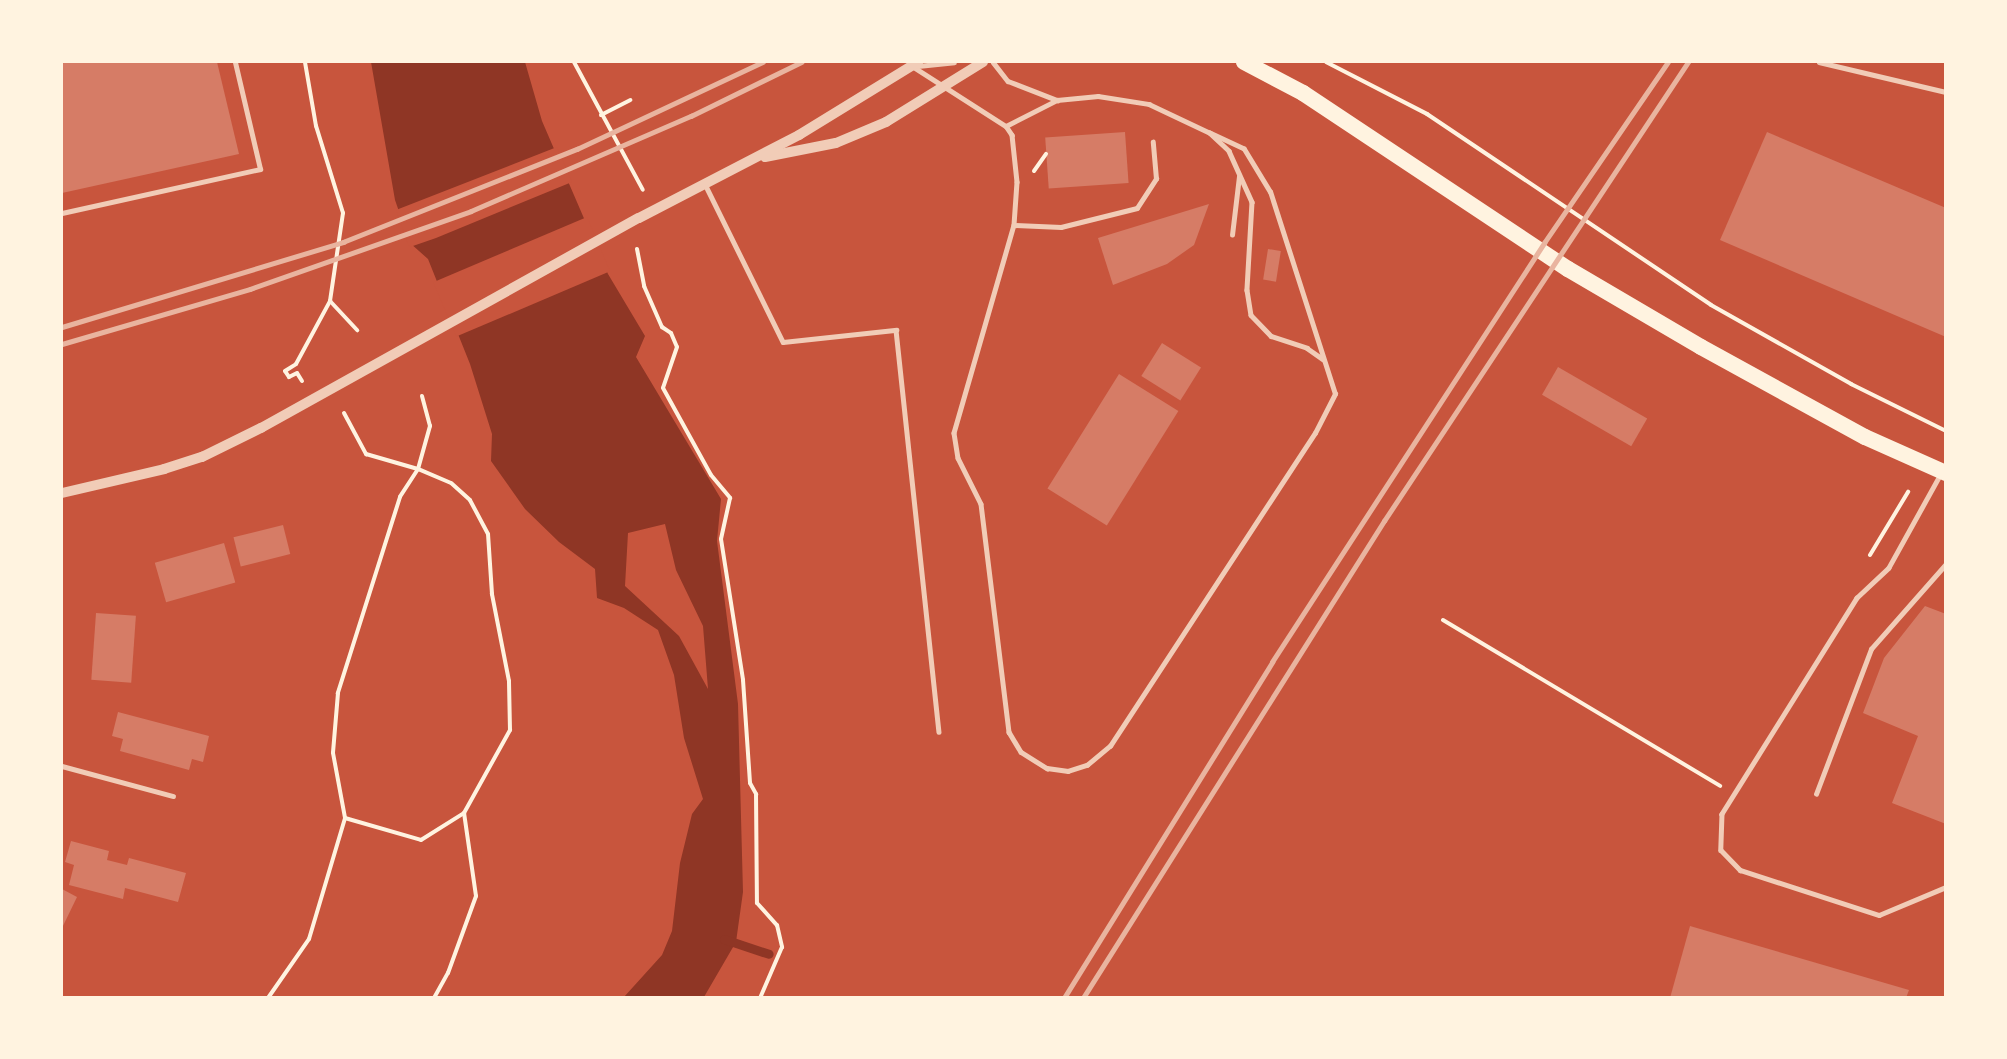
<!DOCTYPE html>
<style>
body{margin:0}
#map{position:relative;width:2007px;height:1059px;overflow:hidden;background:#c8553d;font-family:"Titillium Web",sans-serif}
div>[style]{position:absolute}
.water>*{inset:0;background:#8f3625}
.pier>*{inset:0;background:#c8553d;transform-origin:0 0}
.stream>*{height:9px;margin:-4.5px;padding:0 4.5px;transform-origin:4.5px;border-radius:4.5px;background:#8f3625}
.building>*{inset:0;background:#d67c66;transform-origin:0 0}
.path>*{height:4px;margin:-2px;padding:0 2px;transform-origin:2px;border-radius:2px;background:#fff3e0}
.service>*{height:4.5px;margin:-2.25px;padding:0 2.25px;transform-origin:2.25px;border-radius:2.25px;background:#f1ccb7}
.tertiary>*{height:10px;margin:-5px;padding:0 5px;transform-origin:5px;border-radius:5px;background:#f1ccb7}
.trunk>*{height:16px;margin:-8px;padding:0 8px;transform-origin:8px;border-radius:8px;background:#fff3e0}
.rail>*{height:4.5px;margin:-2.25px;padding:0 2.25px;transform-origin:2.25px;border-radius:2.25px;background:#e9b49f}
span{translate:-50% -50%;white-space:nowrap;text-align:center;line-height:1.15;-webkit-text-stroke:6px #fff3e0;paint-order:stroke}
.frame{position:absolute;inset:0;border:63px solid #fff3e0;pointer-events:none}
</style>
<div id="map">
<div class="water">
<i style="clip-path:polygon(evenodd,371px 62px,525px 62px,542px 121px,608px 274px,645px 336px,636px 357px,721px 499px,717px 541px,738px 704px,743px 892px,736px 942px,704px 997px,624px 997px,662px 955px,672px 931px,680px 863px,692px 814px,703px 799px,684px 738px,674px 675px,658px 630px,624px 608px,597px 598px,595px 569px,559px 542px,525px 509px,491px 461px,492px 434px,470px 364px,428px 259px,410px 243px,395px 200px,371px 62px,665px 524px,676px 570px,703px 626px,708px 689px,679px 636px,625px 586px,628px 533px,665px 524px)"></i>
</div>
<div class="pier">
<i style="clip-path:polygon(557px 147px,572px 182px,436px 238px,410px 247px,408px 244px,396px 210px)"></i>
<i style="left:587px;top:217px;width:59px;height:167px;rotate:67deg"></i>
</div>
<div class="stream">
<i style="left:724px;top:939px;width:47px;rotate:18.4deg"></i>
</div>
<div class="building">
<i style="clip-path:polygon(62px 62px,217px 62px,239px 154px,62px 193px)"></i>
<i style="left:1125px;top:132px;width:51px;height:80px;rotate:86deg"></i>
<i style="clip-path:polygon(1767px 132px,1946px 208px,1946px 337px,1720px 240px)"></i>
<i style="clip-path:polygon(1209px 204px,1194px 245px,1167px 264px,1113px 285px,1098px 238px)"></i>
<i style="left:1268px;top:249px;width:13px;height:31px;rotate:9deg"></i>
<i style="left:1162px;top:343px;width:46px;height:39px;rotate:32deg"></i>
<i style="left:1558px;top:367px;width:103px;height:32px;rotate:30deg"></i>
<i style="left:1119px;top:374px;width:70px;height:135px;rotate:32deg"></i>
<i style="left:283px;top:525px;width:30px;height:51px;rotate:76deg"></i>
<i style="left:224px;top:543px;width:41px;height:72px;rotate:74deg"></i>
<i style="clip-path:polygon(1925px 606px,1946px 614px,1946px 824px,1892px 803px,1918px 736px,1863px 713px,1884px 658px)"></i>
<i style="left:96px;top:613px;width:40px;height:67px;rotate:4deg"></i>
<i style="clip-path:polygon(118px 712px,209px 736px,203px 762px,192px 759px,189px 770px,120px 751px,123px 739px,112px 736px)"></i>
<i style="clip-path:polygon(71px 841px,109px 851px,107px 860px,127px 865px,129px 858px,186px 873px,178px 902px,125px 888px,123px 899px,69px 885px,74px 865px,65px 862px)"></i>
<i style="clip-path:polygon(62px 889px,77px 897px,62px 928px)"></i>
<i style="clip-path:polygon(1690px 926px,1909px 990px,1906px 998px,1670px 998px)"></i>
</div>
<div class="path">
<i style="left:574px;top:62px;width:145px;rotate:61.7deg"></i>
<i style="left:1326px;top:62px;width:114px;rotate:27.2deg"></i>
<i style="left:1427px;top:114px;width:342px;rotate:33.9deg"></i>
<i style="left:1711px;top:305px;width:161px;rotate:29.4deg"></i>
<i style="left:1851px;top:384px;width:106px;rotate:26.3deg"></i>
<i style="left:601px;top:115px;width:33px;rotate:-27deg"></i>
<i style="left:1034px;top:171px;width:21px;rotate:-55deg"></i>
<i style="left:637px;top:249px;width:38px;rotate:79deg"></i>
<i style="left:644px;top:286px;width:45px;rotate:66.3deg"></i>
<i style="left:662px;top:327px;width:11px;rotate:34deg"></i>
<i style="left:671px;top:333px;width:15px;rotate:67deg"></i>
<i style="left:677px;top:347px;width:43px;rotate:108.9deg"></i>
<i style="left:663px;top:388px;width:99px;rotate:61.1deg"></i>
<i style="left:711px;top:475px;width:30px;rotate:50deg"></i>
<i style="left:730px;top:498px;width:42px;rotate:102.4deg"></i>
<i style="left:721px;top:539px;width:143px;rotate:81.1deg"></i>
<i style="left:743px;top:680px;width:103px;rotate:86.1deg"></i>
<i style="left:750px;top:783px;width:13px;rotate:61deg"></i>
<i style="left:756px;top:794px;width:109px;rotate:89.5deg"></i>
<i style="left:757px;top:903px;width:30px;rotate:48deg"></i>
<i style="left:777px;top:925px;width:23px;rotate:77deg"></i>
<i style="left:782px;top:947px;width:56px;rotate:113.3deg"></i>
<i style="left:330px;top:301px;width:40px;rotate:47deg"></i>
<i style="left:302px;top:381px;width:9px;rotate:-122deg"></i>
<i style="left:297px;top:373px;width:9px;rotate:153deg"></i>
<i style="left:289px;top:377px;width:7px;rotate:-124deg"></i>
<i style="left:285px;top:371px;width:13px;rotate:-32deg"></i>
<i style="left:296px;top:364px;width:72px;rotate:-61.6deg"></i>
<i style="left:330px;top:301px;width:89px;rotate:-81.6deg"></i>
<i style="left:343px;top:213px;width:91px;rotate:-107.2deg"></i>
<i style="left:316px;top:126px;width:65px;rotate:-99.8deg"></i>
<i style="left:344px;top:413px;width:47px;rotate:61.8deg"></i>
<i style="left:366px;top:454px;width:54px;rotate:16.1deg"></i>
<i style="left:418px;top:469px;width:33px;rotate:123deg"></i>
<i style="left:400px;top:497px;width:206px;rotate:107.6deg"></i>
<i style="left:338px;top:693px;width:60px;rotate:94.8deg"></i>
<i style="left:333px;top:753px;width:66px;rotate:79.5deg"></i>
<i style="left:345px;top:818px;width:79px;rotate:16.1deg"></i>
<i style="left:421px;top:840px;width:51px;rotate:-32.1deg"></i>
<i style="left:464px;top:813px;width:95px;rotate:-61deg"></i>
<i style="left:510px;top:730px;width:49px;rotate:-91.2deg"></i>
<i style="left:509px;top:681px;width:89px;rotate:-101.1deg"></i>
<i style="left:492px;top:594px;width:60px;rotate:-93.8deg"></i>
<i style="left:488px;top:534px;width:38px;rotate:-118deg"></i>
<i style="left:470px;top:500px;width:25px;rotate:-138deg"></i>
<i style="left:451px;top:483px;width:36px;rotate:-157deg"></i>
<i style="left:418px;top:469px;width:45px;rotate:-74.4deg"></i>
<i style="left:430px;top:426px;width:31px;rotate:-105deg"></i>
<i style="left:1870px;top:555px;width:74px;rotate:-58.9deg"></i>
<i style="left:1443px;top:620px;width:323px;rotate:30.9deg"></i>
<i style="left:268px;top:998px;width:72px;rotate:-55.2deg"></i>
<i style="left:309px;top:939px;width:126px;rotate:-73.4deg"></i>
<i style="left:434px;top:998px;width:29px;rotate:-61deg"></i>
<i style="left:448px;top:973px;width:82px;rotate:-70deg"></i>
<i style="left:476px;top:896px;width:84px;rotate:-98.2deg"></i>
</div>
<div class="service">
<i style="left:993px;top:62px;width:24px;rotate:52deg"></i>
<i style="left:1008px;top:81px;width:53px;rotate:21.2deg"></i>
<i style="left:1819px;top:62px;width:130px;rotate:13.3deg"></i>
<i style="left:912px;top:66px;width:112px;rotate:32.6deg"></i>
<i style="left:1006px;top:126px;width:11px;rotate:56deg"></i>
<i style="left:1012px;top:135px;width:47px;rotate:83.9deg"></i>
<i style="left:1017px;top:182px;width:43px;rotate:94deg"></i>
<i style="left:1014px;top:225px;width:216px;rotate:106.1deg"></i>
<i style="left:954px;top:433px;width:25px;rotate:81deg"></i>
<i style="left:958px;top:458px;width:51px;rotate:63.4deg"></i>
<i style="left:981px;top:504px;width:230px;rotate:83deg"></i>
<i style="left:1009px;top:732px;width:23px;rotate:59deg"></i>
<i style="left:1021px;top:752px;width:31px;rotate:32deg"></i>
<i style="left:1047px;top:768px;width:21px;rotate:8deg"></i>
<i style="left:1068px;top:771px;width:20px;rotate:-18deg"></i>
<i style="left:1087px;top:765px;width:30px;rotate:-40deg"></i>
<i style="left:1110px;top:746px;width:374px;rotate:-56.8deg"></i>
<i style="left:1315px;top:433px;width:44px;rotate:-62.9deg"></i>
<i style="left:1335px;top:394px;width:212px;rotate:-107.8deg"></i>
<i style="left:1270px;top:192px;width:50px;rotate:-121.2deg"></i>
<i style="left:1244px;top:149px;width:38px;rotate:-155deg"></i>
<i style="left:918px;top:66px;width:36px;rotate:-6deg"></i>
<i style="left:1006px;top:126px;width:57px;rotate:-27deg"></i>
<i style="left:1057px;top:100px;width:41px;rotate:-5.6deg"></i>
<i style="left:1098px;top:96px;width:52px;rotate:8.9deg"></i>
<i style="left:1149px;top:104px;width:68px;rotate:25.4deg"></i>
<i style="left:1210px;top:133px;width:26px;rotate:43deg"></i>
<i style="left:1229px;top:151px;width:56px;rotate:65.7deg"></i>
<i style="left:1252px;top:202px;width:88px;rotate:93.3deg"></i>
<i style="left:1247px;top:290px;width:25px;rotate:81deg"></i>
<i style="left:1251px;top:315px;width:29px;rotate:46deg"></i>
<i style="left:1271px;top:336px;width:38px;rotate:18deg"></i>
<i style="left:1307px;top:348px;width:19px;rotate:35deg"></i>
<i style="left:705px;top:184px;width:176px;rotate:63.7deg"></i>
<i style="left:783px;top:342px;width:114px;rotate:-6.1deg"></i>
<i style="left:896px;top:330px;width:404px;rotate:83.9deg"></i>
<i style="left:62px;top:213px;width:203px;rotate:-12.5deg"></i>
<i style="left:260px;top:169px;width:110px;rotate:-103.2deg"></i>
<i style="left:1014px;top:225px;width:47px;rotate:2.4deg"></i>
<i style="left:1061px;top:227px;width:78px;rotate:-14deg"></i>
<i style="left:1137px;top:208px;width:35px;rotate:-57deg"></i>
<i style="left:1156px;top:179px;width:37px;rotate:-95deg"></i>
<i style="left:1232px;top:235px;width:59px;rotate:-83.2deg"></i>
<i style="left:1941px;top:474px;width:107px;rotate:119deg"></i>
<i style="left:1889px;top:568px;width:44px;rotate:136.8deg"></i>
<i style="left:1857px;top:598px;width:255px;rotate:122deg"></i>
<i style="left:1722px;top:814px;width:36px;rotate:92deg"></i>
<i style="left:1721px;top:850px;width:28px;rotate:46deg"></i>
<i style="left:1740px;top:870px;width:146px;rotate:17.9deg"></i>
<i style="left:1879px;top:915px;width:73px;rotate:-22.7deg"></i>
<i style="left:62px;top:766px;width:115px;rotate:15.1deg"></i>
<i style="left:1816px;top:794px;width:155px;rotate:-69.2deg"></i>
<i style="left:1871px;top:649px;width:113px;rotate:-48.6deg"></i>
</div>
<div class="tertiary">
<i style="left:765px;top:157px;width:72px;rotate:-11.2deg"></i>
<i style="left:836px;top:143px;width:54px;rotate:-22.8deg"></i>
<i style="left:886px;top:122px;width:114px;rotate:-31.7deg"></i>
<i style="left:62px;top:493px;width:105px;rotate:-13.2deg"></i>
<i style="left:164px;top:469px;width:40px;rotate:-18deg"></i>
<i style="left:202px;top:457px;width:66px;rotate:-26.2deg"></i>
<i style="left:261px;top:428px;width:432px;rotate:-29.1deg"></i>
<i style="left:639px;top:218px;width:180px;rotate:-27.4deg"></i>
<i style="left:799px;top:135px;width:140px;rotate:-31.5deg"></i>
</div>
<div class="trunk">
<i style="left:1244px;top:62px;width:67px;rotate:27.7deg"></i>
<i style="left:1303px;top:93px;width:318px;rotate:33.6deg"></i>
<i style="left:1568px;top:269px;width:154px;rotate:30.4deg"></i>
<i style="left:1701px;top:347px;width:187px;rotate:28.8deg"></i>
<i style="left:1865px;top:437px;width:89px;rotate:24deg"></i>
</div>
<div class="rail">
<i style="left:62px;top:327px;width:294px;rotate:-16.8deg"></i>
<i style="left:343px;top:242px;width:252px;rotate:-21.7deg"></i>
<i style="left:577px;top:149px;width:205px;rotate:-25.1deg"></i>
<i style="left:62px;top:344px;width:196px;rotate:-16.3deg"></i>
<i style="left:250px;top:289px;width:234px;rotate:-19.4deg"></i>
<i style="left:471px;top:211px;width:240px;rotate:-23.4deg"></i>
<i style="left:691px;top:116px;width:123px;rotate:-26.1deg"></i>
<i style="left:1064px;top:998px;width:395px;rotate:-58.2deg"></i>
<i style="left:1272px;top:662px;width:500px;rotate:-57deg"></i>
<i style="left:1544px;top:243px;width:219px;rotate:-55.6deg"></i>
<i style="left:1083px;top:998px;width:564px;rotate:-57.75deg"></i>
<i style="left:1384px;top:521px;width:551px;rotate:-56.48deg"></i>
</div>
<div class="frame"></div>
</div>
